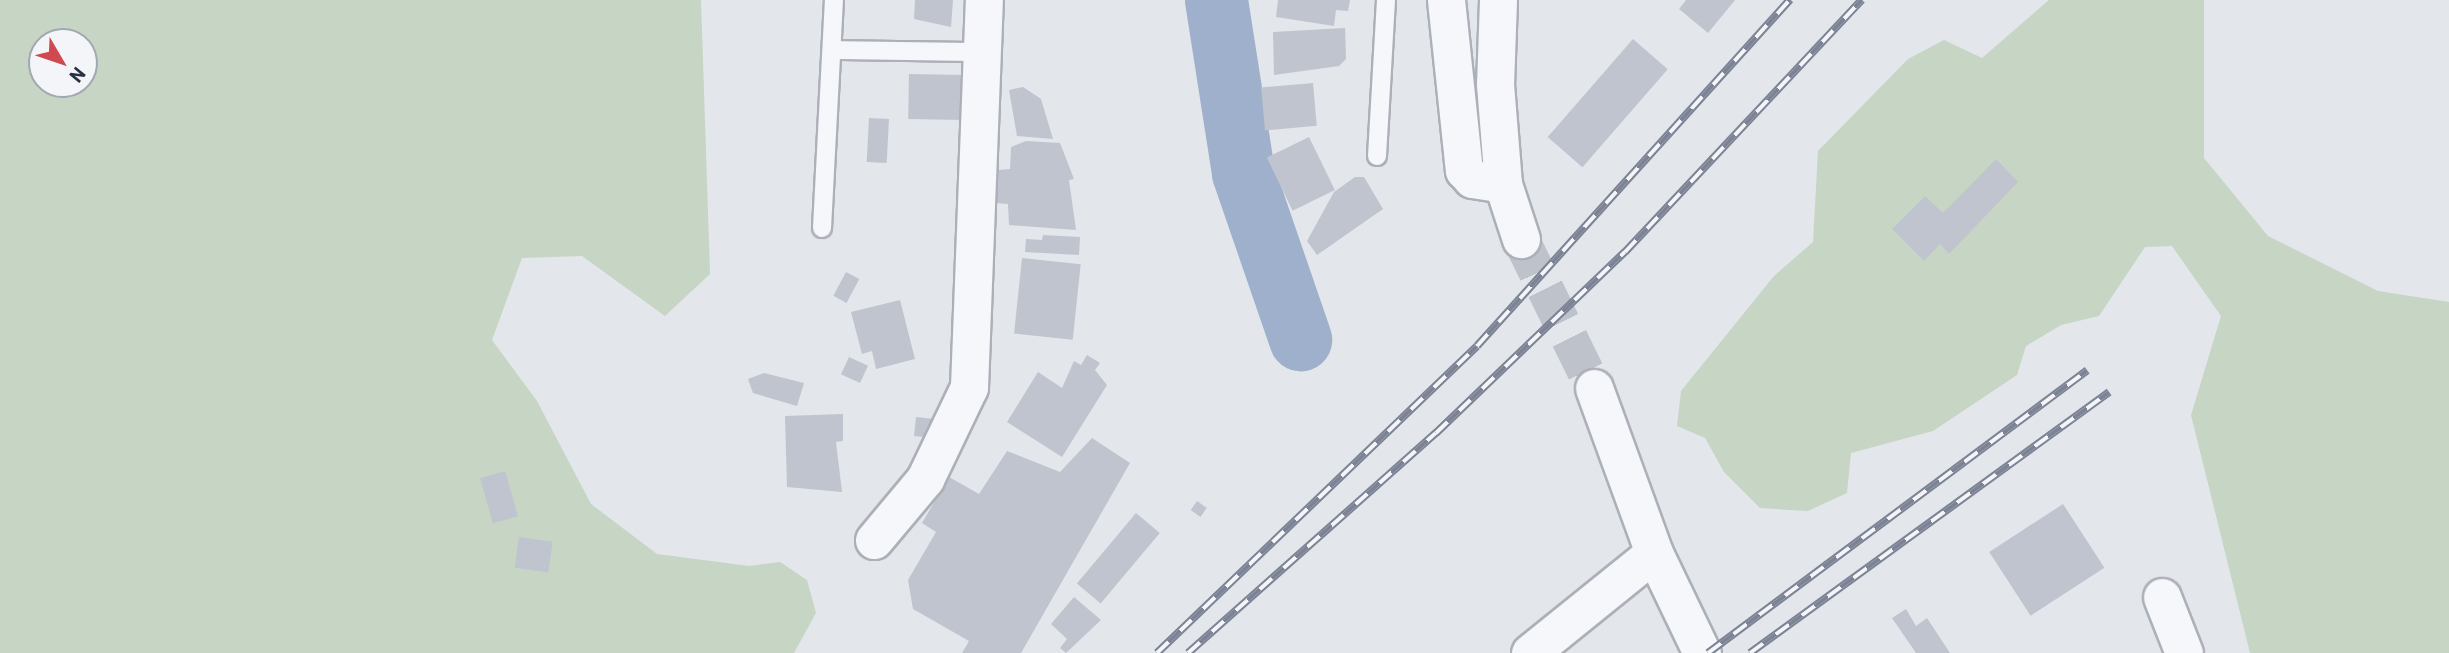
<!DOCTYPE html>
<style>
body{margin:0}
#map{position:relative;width:2449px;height:653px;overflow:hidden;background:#e3e6eb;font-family:Barlow,sans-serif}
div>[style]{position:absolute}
.green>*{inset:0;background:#c7d5c4}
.river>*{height:63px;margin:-31.5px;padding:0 31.5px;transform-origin:31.5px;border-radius:31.5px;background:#9eb0cb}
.building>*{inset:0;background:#c0c4ce;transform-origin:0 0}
.street-tunnel>*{height:37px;margin-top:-18.5px;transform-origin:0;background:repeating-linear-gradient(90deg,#bec2ca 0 37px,transparent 0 55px)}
.roads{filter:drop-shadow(2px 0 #acb0b9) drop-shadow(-2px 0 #acb0b9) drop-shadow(0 2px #acb0b9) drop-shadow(0 -2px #acb0b9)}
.lane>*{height:18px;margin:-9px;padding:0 9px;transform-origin:9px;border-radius:9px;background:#f6f7fa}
.street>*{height:37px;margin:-18.5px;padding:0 18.5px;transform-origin:18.5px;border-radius:18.5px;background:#f6f7fa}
.rail>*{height:8px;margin-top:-4px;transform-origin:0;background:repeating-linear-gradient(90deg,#f3f5f9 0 16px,#7c8395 0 32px);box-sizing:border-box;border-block:2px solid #7c8395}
span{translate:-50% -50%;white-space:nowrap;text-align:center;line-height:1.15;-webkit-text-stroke:5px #f3f5f9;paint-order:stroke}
.north{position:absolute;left:28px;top:28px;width:70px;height:70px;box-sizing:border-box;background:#f3f5f9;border:2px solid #a3a7b1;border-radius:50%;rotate:129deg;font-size:19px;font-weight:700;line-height:28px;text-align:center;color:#2b3144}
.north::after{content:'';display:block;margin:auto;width:24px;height:32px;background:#d0494f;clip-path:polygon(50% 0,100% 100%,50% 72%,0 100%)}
</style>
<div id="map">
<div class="green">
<i style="clip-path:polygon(evenodd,0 0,701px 0,710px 274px,665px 316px,582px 256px,522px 258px,492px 340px,537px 401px,591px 504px,657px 554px,749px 566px,780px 562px,807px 580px,816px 613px,794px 653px,0 653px,0 0,42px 42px,84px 42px,84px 84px,42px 84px,42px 42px)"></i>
<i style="clip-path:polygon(2049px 0,2204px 0,2204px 158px,2268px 236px,2378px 291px,2449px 302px,2449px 653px,2250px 653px,2191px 415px,2221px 316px,2172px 246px,2145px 247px,2099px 316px,2061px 325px,2026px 346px,2017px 375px,1933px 431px,1851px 453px,1847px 493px,1808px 511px,1760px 508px,1724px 472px,1705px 438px,1677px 426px,1681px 391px,1774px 276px,1813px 242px,1818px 151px,1908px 59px,1944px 40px,1982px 58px)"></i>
</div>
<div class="river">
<i style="left:1216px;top:0;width:175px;rotate:81.1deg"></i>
<i style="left:1243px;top:173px;width:176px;rotate:71deg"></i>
</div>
<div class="building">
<i style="clip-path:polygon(915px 0,953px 0,951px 27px,914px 19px)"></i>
<i style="clip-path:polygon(1278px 0,1350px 0,1348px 11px,1336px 10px,1334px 26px,1276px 17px)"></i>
<i style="clip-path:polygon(1686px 0,1735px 0,1708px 33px,1679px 9px)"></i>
<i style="clip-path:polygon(1345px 28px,1346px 59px,1339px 66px,1274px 75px,1273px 32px)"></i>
<i style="left:1633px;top:39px;width:46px;height:130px;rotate:41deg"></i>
<i style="left:909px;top:74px;width:56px;height:45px;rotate:1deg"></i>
<i style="left:1313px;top:83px;width:43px;height:52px;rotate:85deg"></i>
<i style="clip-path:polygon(1023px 87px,1041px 99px,1053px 139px,1017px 136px,1009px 90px)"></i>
<i style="left:869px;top:118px;width:20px;height:44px;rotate:3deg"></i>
<i style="left:1309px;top:137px;width:59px;height:47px;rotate:64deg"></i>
<i style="clip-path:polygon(1026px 141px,1060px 143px,1074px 179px,1069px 180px,1076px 230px,1009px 225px,1008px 204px,996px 203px,998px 170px,1010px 169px,1011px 147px)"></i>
<i style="clip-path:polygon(1996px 159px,2018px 182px,1949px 254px,1940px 244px,1924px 261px,1892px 229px,1925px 196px,1943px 213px)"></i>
<i style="clip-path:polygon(1355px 177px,1364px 177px,1383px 209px,1317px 255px,1307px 241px,1334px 192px)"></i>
<i style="clip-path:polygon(1043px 235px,1080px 237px,1079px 255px,1025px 252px,1026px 239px,1042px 240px)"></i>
<i style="left:1022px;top:258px;width:59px;height:76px;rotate:6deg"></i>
<i style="left:846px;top:272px;width:15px;height:27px;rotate:28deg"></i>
<i style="clip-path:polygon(900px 300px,915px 359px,876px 369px,872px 351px,862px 354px,851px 312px)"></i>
<i style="clip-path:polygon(1087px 355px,1100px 363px,1095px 370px,1107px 385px,1062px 457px,1007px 422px,1038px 372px,1062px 388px,1074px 361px,1081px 365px)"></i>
<i style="left:849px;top:357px;width:21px;height:19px;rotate:25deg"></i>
<i style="clip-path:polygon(764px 373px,804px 383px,797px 406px,753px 393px,748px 379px)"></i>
<i style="clip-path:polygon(843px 414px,843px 441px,836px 442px,842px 492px,787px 487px,785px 416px)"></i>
<i style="left:916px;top:417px;width:19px;height:19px;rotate:6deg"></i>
<i style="clip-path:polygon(1092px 438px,1130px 463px,1021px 653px,962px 653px,969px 641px,913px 609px,908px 580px,936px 532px,922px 523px,949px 477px,979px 494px,1007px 451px,1060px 472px)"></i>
<i style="left:505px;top:471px;width:47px;height:26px;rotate:74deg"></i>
<i style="left:1197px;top:501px;width:12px;height:11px;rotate:35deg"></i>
<i style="left:2063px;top:504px;width:76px;height:88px;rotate:57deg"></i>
<i style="left:1136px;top:513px;width:31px;height:92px;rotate:40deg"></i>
<i style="left:519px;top:537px;width:34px;height:31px;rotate:8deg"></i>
<i style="clip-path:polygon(1074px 597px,1101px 620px,1066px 653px,1060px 648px,1067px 639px,1051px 624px)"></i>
<i style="clip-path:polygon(1906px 609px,1916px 626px,1927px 618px,1950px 653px,1916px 653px,1892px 618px)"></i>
</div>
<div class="street-tunnel">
<i style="left:1521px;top:239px;width:166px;rotate:63.9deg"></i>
</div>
<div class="roads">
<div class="lane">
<i style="left:833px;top:50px;width:148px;rotate:0.8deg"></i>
<i style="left:1377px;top:156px;width:156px;rotate:-86.7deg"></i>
<i style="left:822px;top:228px;width:228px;rotate:-87deg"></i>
</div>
<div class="street">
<i style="left:1446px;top:0;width:171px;rotate:84deg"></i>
<i style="left:1464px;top:170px;width:12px;rotate:48deg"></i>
<i style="left:1472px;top:179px;width:31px;rotate:9deg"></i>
<i style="left:1498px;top:0;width:84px;rotate:92deg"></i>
<i style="left:1495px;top:84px;width:100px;rotate:85.4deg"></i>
<i style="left:1503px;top:184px;width:58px;rotate:71.9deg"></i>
<i style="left:1594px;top:388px;width:176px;rotate:70deg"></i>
<i style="left:1654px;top:553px;width:111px;rotate:64.4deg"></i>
<i style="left:874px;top:540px;width:80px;rotate:-50.1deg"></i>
<i style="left:925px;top:479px;width:102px;rotate:-64.4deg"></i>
<i style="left:969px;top:387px;width:387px;rotate:-87.8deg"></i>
<i style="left:2162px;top:597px;width:60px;rotate:68.6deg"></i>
<i style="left:1530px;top:653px;width:159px;rotate:-38.9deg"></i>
</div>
</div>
<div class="rail">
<i style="left:1157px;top:653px;width:443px;rotate:-43.8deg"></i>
<i style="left:1477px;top:346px;width:467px;rotate:-47.9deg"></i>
<i style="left:1188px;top:653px;width:332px;rotate:-41.6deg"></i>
<i style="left:1436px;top:433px;width:262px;rotate:-43.8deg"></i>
<i style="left:1625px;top:252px;width:346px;rotate:-46.8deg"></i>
<i style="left:1708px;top:653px;width:473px;rotate:-36.7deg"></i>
<i style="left:1750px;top:653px;width:444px;rotate:-36deg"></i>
</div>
<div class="north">N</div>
</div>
